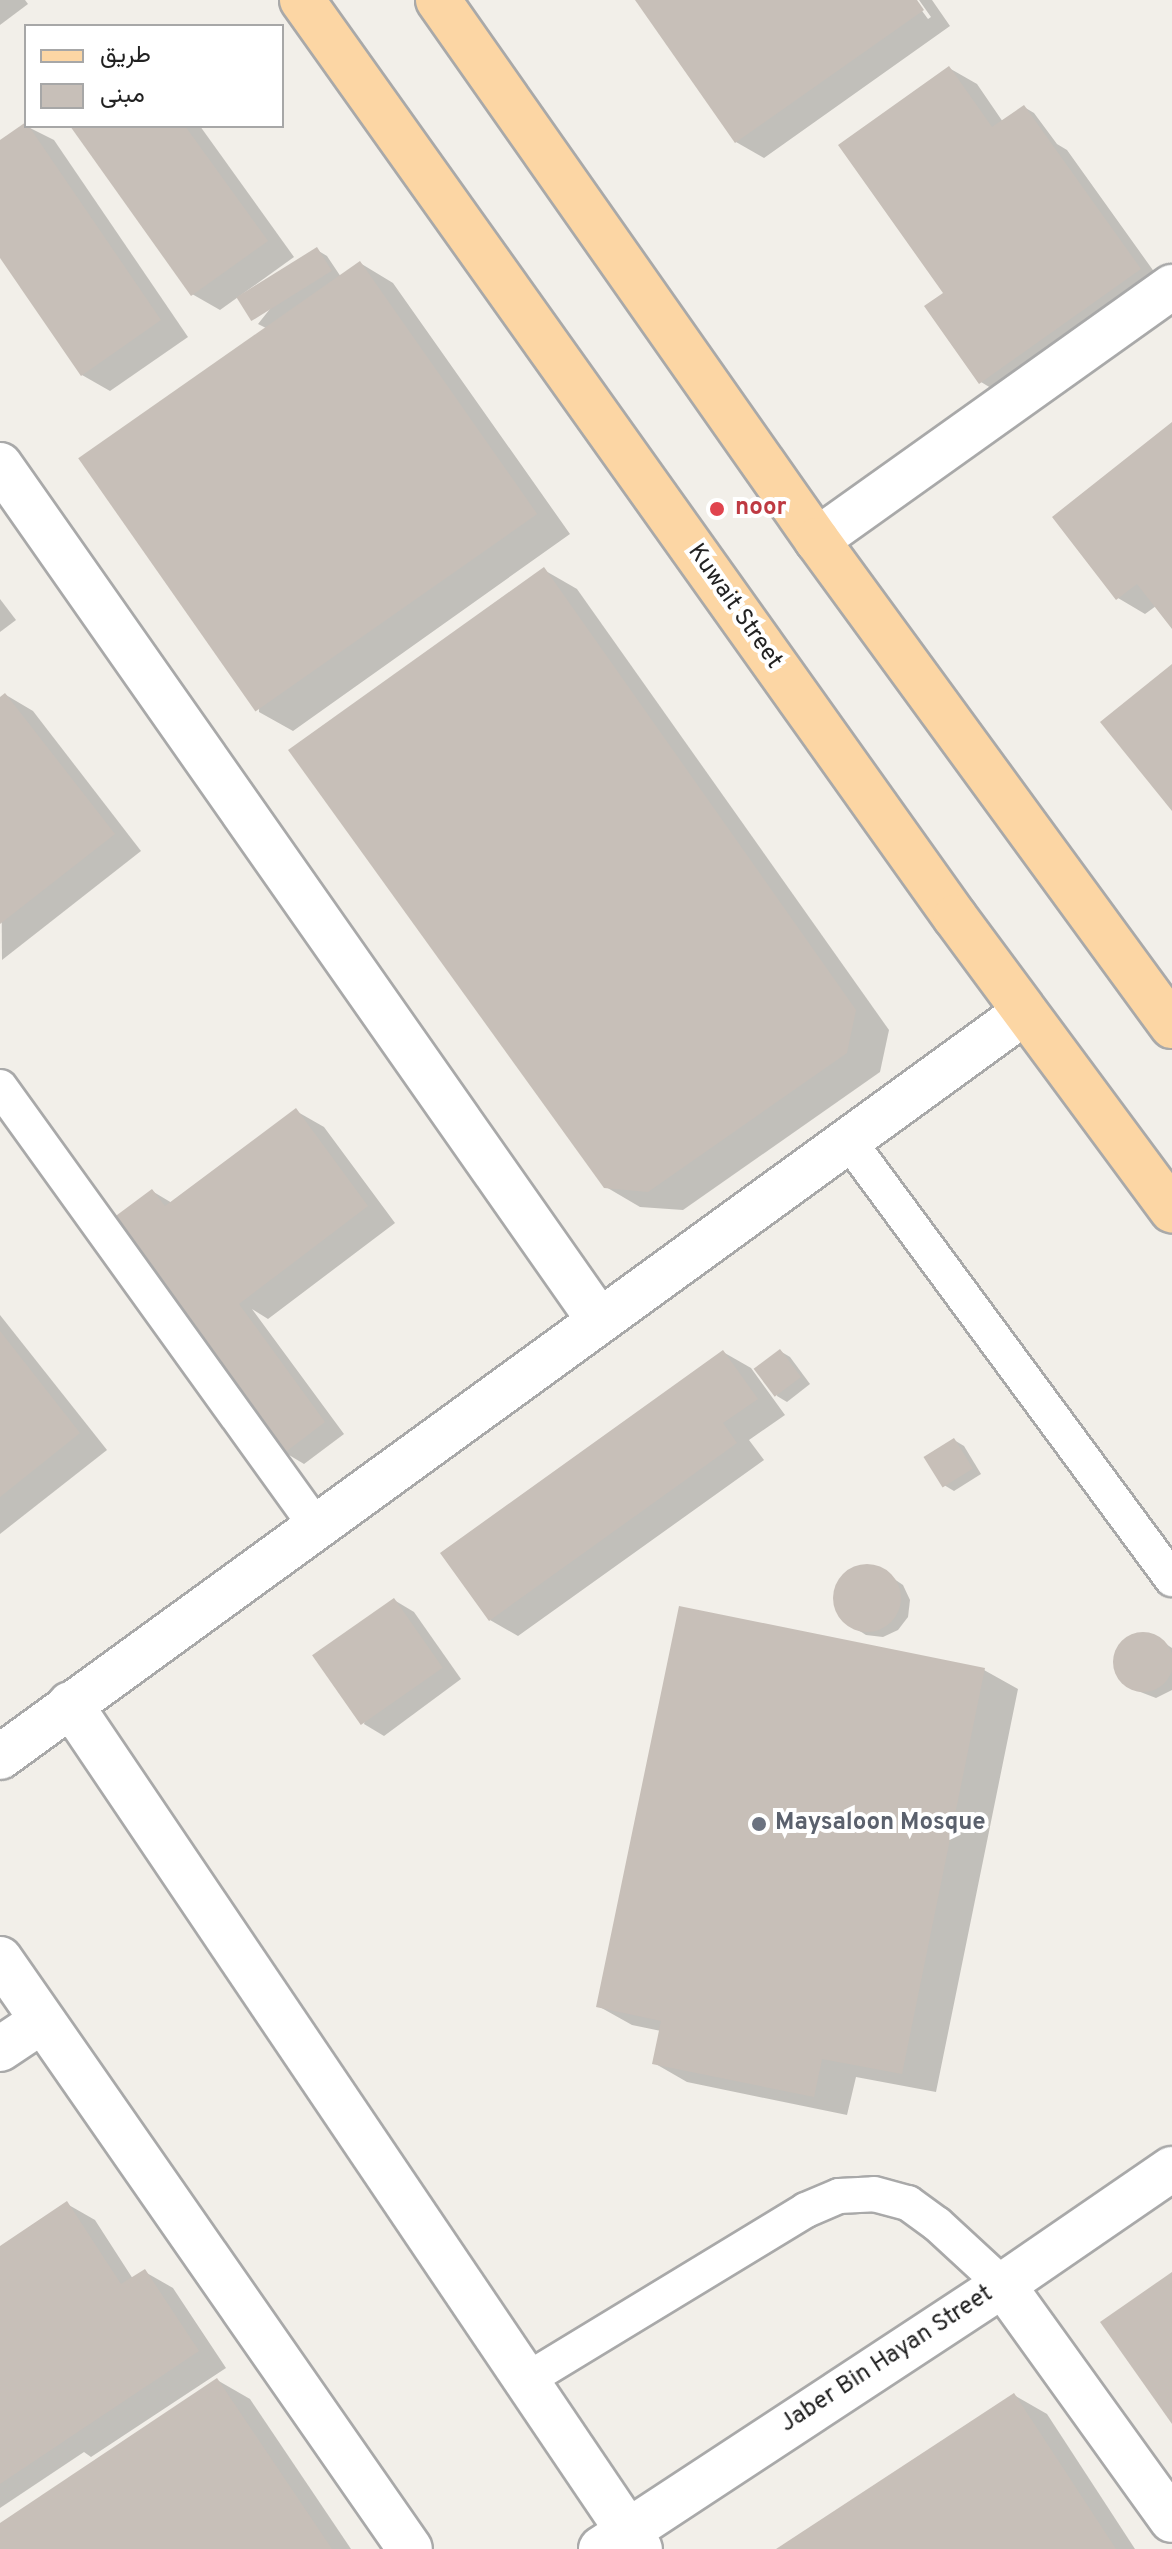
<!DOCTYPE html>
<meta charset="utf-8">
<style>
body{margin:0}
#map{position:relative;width:1172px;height:2549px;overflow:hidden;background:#f2efe9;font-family:Overpass,Vazirmatn,sans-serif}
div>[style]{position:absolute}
.shadow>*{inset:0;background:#0003}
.building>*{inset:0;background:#c7bfb8;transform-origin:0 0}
.round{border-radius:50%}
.roads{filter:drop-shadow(2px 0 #a9a9a9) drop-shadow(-2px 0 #a9a9a9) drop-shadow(0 2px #a9a9a9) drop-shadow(0 -2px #a9a9a9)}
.lane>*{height:34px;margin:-17px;padding:0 17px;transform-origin:17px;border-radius:17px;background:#fff}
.street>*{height:44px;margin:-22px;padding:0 22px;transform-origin:22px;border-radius:22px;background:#fff}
.primary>*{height:44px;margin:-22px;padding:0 22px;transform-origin:22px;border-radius:22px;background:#fcd6a4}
.dots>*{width:22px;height:22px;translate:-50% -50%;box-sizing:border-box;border:4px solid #fff;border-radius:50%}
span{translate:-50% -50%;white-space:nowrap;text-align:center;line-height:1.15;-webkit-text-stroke:8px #fff;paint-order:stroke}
.health-label{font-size:24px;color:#be3a42;font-weight:700}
.left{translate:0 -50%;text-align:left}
.street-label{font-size:24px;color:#222}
.worship-label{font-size:24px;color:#5b616d;font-weight:700}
.legend{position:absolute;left:24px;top:24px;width:260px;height:104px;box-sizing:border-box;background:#fff;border:2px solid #a7a7a7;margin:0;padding:10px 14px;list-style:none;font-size:24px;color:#222}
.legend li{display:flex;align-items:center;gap:16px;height:40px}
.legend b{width:40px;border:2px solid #a7a7a7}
</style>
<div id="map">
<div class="shadow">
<i style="clip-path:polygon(0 0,25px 0,28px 4px,0 25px)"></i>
<i style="clip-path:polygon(637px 0,914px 0,928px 19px,931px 17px,919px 0,932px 0,950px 26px,764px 158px,736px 142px)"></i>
<i style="clip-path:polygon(949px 68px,977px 84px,1003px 122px,1024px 107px,1034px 113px,1057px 144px,1067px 150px,1160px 280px,1129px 302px,1119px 296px,1081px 323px,1087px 332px,1001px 394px,981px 382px,945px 293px)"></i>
<i style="clip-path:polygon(26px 126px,54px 140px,188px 337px,110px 391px,82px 375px,0 254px,0 142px)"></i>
<i style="clip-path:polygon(73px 126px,200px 126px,294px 257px,220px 310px,192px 294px)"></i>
<i style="clip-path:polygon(317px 250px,327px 256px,341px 277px,360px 263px,393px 283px,570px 534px,293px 731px,259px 712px,268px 329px,258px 324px)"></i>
<i style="clip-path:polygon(1172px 425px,1172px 626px,1156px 606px,1145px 614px,1118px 598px)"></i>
<i style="clip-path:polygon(544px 570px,577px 589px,889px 1030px,880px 1072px,683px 1210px,640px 1207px,606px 1187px)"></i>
<i style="clip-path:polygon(0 599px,16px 620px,0 632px)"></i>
<i style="clip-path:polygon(6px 695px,33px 711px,141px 851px,2px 960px,0 699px)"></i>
<i style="clip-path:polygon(296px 1111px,324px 1127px,395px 1223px,268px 1319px,252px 1309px,344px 1434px,304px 1464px,284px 1452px,152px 1191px,172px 1203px)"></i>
<i style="clip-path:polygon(0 1315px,107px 1450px,0 1534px)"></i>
<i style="clip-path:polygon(780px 1351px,790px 1357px,810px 1384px,787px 1402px,777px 1396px)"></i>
<i style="clip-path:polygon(723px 1352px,751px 1368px,785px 1415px,749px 1440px,764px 1460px,518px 1636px,490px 1620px)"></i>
<i style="clip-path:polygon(954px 1440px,964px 1446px,981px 1474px,954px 1491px,944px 1485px)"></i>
<i style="clip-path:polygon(861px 1566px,878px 1568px,903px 1585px,910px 1600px,908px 1617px,898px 1630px,883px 1637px,866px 1635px,841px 1619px,835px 1603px,837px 1587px,846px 1573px)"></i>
<i style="clip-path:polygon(394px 1600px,414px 1612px,461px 1679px,384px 1736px,364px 1724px)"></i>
<i style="clip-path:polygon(1140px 1633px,1155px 1637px,1172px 1648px,1172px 1690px,1156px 1698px,1130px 1688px,1120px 1678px,1114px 1664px,1117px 1650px,1127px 1639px)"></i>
<i style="clip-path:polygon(984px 1670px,1018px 1689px,936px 2092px,856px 2077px,847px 2115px,687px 2082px,654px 2063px,661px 2031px,632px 2025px,598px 2006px)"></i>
<i style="clip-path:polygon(67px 2204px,95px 2220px,133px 2279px,145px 2272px,173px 2288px,226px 2368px,91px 2457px,84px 2452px,0 2508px,0 2248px)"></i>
<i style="clip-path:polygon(217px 2380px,250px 2399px,351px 2549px,0 2549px,0 2526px)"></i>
<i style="clip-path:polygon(1014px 2395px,1047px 2414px,1135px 2549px,780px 2549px)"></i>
</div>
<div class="building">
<i style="clip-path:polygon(635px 0,917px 0,924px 10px,735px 143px)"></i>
<i style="clip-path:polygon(949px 66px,992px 127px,1024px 105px,1141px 269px,979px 384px,924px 306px,943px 293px,838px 145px)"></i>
<i style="clip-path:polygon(26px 122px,161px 320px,81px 376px,0 258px,0 140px)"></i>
<i style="clip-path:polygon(70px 126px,185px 126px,268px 241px,191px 296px)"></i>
<i style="left:317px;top:247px;width:28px;height:95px;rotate:58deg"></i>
<i style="left:360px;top:261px;width:309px;height:344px;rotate:55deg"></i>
<i style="clip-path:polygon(1172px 422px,1172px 629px,1137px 584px,1116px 600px,1052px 517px)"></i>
<i style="clip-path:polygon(544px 567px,856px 1010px,847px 1053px,648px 1192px,604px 1188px,288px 750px)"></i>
<i style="clip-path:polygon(1172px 664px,1172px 811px,1100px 722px)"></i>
<i style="clip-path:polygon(5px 693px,115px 834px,0 924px,0 697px)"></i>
<i style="clip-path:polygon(296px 1108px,368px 1206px,239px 1304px,325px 1422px,283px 1454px,109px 1221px,152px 1189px,165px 1206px)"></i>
<i style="clip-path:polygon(0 1331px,80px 1433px,0 1497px)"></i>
<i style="left:780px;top:1349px;width:35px;height:33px;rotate:53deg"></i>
<i style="clip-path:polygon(723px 1350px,758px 1399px,723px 1423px,737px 1443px,489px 1621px,440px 1553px)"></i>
<i style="left:954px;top:1438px;width:36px;height:36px;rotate:58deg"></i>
<i class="round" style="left:833px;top:1564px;width:68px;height:68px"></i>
<i style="left:394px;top:1598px;width:85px;height:100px;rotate:55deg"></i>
<i style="clip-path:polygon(679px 1606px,985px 1668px,902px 2074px,822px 2059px,814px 2097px,652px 2064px,661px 2021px,596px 2007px)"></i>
<i class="round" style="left:1113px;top:1632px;width:60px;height:60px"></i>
<i style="clip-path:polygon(67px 2201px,121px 2284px,145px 2269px,199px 2351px,0 2484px,0 2246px)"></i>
<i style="clip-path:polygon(1172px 2272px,1172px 2424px,1100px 2322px)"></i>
<i style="clip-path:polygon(217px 2378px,332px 2549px,0 2549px,0 2523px)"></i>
<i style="clip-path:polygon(1014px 2393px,1116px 2549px,776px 2549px)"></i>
</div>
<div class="roads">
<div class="lane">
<i style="left:0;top:1087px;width:541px;rotate:54.25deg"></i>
<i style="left:848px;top:1140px;width:546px;rotate:53.57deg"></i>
<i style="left:528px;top:2379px;width:325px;rotate:-31.3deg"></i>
<i style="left:806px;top:2210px;width:36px;rotate:-23deg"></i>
<i style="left:839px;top:2196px;width:35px;rotate:-3deg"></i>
<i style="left:874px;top:2194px;width:35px;rotate:15deg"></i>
<i style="left:908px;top:2203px;width:36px;rotate:36deg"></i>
<i style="left:937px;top:2224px;width:90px;rotate:42.7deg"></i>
</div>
<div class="street">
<i style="left:0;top:465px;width:1044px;rotate:54.99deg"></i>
<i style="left:817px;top:540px;width:436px;rotate:-35.5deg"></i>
<i style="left:70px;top:1704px;width:1019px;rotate:56deg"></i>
<i style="left:0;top:1757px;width:1267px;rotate:-36.01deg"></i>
<i style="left:0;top:1959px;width:718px;rotate:55.2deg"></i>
<i style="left:0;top:2049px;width:50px;rotate:-33.7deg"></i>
<i style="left:1003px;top:2285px;width:289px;rotate:54.3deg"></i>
<i style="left:601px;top:2549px;width:481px;rotate:-33.3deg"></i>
<i style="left:1003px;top:2285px;width:205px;rotate:-34.5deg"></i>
</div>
<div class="primary">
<i style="left:302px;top:0;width:1126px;rotate:54.55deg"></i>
<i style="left:955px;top:917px;width:365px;rotate:53.5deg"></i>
<i style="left:438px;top:0;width:660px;rotate:54.94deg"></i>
<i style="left:817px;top:540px;width:602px;rotate:53.85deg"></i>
</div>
</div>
<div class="dots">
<i style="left:717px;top:509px;background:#e0444e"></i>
<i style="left:759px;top:1824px;background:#6b7280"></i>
</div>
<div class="health-label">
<span class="left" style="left:735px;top:509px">noor</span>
</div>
<div class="street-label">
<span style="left:734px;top:607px;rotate:55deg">Kuwait Street</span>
<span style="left:887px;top:2360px;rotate:-33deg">Jaber Bin Hayan Street</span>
</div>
<div class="worship-label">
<span class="left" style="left:775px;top:1824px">Maysaloon Mosque</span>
</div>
<ul class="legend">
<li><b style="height:10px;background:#fcd6a4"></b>طريق</li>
<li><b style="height:22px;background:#c7bfb8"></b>مبنى</li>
</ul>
</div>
